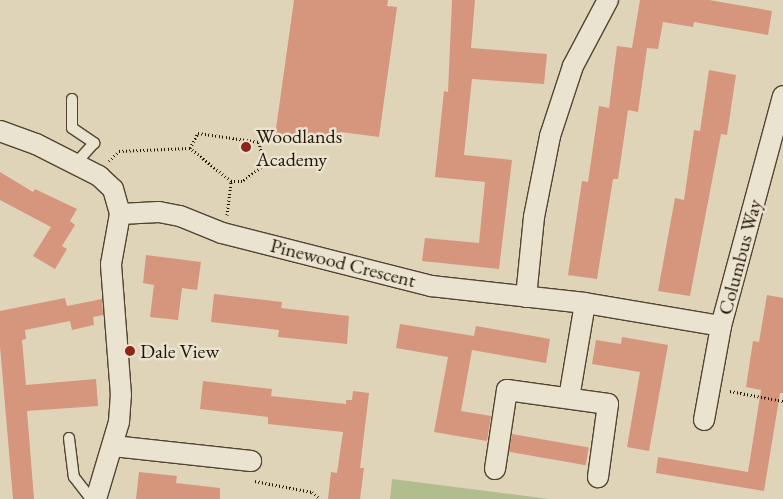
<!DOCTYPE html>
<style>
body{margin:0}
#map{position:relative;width:783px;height:499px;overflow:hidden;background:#dfd4b7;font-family:"EB Garamond",serif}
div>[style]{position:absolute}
.green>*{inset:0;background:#b2bd8e}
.building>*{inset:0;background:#d5967d;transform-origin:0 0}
.path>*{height:3px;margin-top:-1.5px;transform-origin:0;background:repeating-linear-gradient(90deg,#241404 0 1px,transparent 0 3.5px)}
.roads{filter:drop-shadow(1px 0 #534431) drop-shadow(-1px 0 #534431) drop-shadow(0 1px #534431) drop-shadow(0 -1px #534431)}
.service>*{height:10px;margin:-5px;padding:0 5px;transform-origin:5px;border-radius:5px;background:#eae3d0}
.minor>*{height:20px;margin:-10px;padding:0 10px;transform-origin:10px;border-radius:10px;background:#eae3d0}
.dots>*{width:14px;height:14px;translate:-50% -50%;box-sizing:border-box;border:2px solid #eae3d0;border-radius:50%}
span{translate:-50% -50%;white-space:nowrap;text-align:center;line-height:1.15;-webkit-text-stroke:5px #eae3d0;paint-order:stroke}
.poi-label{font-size:20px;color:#241404}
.left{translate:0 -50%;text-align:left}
.street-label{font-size:20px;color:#241404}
</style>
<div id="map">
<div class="green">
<i style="clip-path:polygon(392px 479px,550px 499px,390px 499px)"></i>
</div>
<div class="building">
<i style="clip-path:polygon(294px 0,388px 0,387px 6px,397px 7px,379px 137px,341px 132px,339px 145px,275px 136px)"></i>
<i style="clip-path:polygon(452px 0,475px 0,471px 48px,547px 54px,544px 84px,472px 79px,464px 155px,512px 160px,499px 269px,422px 261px,425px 238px,479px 243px,485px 182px,435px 177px,444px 91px,448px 92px)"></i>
<i style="clip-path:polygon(640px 0,709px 0,772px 11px,768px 35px,694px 22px,693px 27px,663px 22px,658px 49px,647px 48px,638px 112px,628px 110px,618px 179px,613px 179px,597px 279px,568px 275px,582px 181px,588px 182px,599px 106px,609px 108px,617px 46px,632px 48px)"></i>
<i style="clip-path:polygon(709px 70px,736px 75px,727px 135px,721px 134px,690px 296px,658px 291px,675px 198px,684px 200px,694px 130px,700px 131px)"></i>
<i style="clip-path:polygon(0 172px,33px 192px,35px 189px,77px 209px,70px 221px,75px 225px,62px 246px,67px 249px,55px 269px,33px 256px,51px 227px,0 200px)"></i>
<i style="clip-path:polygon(146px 255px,201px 262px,197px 290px,182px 288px,178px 320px,150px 317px,154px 285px,143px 283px)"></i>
<i style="clip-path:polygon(214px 294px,282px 302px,281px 308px,349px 316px,347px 344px,278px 337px,279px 330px,211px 322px)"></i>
<i style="clip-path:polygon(767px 295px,783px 298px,783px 393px,780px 393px,764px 491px,656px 473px,658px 457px,748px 472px,761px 390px,746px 387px,753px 341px,759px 342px)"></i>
<i style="clip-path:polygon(65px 298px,67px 306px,102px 299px,103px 315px,93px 317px,94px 325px,72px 330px,70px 321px,25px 330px,26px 339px,22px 340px,26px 385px,96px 379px,98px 406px,27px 411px,34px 499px,13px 499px,0 346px,0 311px)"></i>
<i style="clip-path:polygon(400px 324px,474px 336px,476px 326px,550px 339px,546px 363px,472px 350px,461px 411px,491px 416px,487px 441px,434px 432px,448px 357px,396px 348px)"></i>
<i style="clip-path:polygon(622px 337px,668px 345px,649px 451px,627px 447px,640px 372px,592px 364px,596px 340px,621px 344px)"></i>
<i style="clip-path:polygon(203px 381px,272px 389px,271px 396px,346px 404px,346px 400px,352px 400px,353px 391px,369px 393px,360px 468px,364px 468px,360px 499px,328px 499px,331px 472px,337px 473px,343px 432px,268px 424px,268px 417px,200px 409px)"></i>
<i style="left:512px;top:434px;width:78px;height:18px;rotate:10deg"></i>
<i style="clip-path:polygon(139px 472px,177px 476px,176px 483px,220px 488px,220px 499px,136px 499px)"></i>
</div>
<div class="path">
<i style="left:109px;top:161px;width:14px;rotate:-45deg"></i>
<i style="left:119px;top:151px;width:71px;rotate:-2.4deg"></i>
<i style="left:227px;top:215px;width:34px;rotate:-83deg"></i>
<i style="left:231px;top:181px;width:53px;rotate:-141.2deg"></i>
<i style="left:190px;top:148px;width:17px;rotate:-62deg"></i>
<i style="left:198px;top:133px;width:62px;rotate:8.4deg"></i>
<i style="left:259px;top:142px;width:24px;rotate:78deg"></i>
<i style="left:264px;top:165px;width:27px;rotate:144deg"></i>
<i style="left:242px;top:181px;width:11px;rotate:180deg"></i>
<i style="left:730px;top:391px;width:54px;rotate:10.7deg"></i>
<i style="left:255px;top:481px;width:58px;rotate:10.9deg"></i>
<i style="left:312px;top:492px;width:11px;rotate:41deg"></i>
</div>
<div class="roads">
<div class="service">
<i style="left:72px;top:99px;width:29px;rotate:90deg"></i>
<i style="left:72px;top:128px;width:27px;rotate:34deg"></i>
<i style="left:94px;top:143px;width:30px;rotate:132deg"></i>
<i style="left:69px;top:438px;width:39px;rotate:83deg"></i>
<i style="left:74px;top:477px;width:28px;rotate:52deg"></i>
</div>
<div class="minor">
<i style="left:0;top:131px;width:38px;rotate:20deg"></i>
<i style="left:36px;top:144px;width:71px;rotate:26.9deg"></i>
<i style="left:99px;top:176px;width:19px;rotate:43deg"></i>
<i style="left:113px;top:189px;width:26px;rotate:74deg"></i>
<i style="left:120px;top:214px;width:39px;rotate:-3deg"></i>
<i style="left:159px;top:212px;width:21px;rotate:11deg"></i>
<i style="left:180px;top:216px;width:45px;rotate:22deg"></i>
<i style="left:222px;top:233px;width:216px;rotate:14.2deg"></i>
<i style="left:431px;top:286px;width:155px;rotate:6.3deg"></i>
<i style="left:585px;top:303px;width:138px;rotate:9.6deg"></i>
<i style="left:526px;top:297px;width:80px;rotate:-84.3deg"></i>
<i style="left:534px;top:217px;width:83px;rotate:-78.8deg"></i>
<i style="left:550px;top:136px;width:74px;rotate:-71.8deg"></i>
<i style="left:573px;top:66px;width:75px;rotate:-62.1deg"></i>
<i style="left:569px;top:398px;width:96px;rotate:-80.4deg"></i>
<i style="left:704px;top:420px;width:96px;rotate:-79.7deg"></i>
<i style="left:721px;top:326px;width:238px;rotate:-74.9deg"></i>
<i style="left:113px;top:446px;width:139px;rotate:6.2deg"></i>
<i style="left:495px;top:469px;width:80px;rotate:-81.4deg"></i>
<i style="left:507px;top:390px;width:102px;rotate:7.9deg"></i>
<i style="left:608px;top:404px;width:74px;rotate:97.8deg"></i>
<i style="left:96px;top:499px;width:80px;rotate:-73.4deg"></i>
<i style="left:119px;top:422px;width:27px;rotate:-86deg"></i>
<i style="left:121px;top:395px;width:131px;rotate:-94.4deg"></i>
<i style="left:111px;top:264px;width:51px;rotate:-79.8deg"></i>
</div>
</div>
<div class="dots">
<i style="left:246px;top:147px;background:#8f2418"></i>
<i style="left:130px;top:351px;background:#8f2418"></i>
</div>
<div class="poi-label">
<span class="left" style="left:256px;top:148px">Woodlands<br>Academy</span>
<span class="left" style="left:140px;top:351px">Dale View</span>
</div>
<div class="street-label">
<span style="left:740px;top:257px;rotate:-75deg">Columbus Way</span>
<span style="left:343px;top:263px;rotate:14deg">Pinewood Crescent</span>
</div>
</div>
